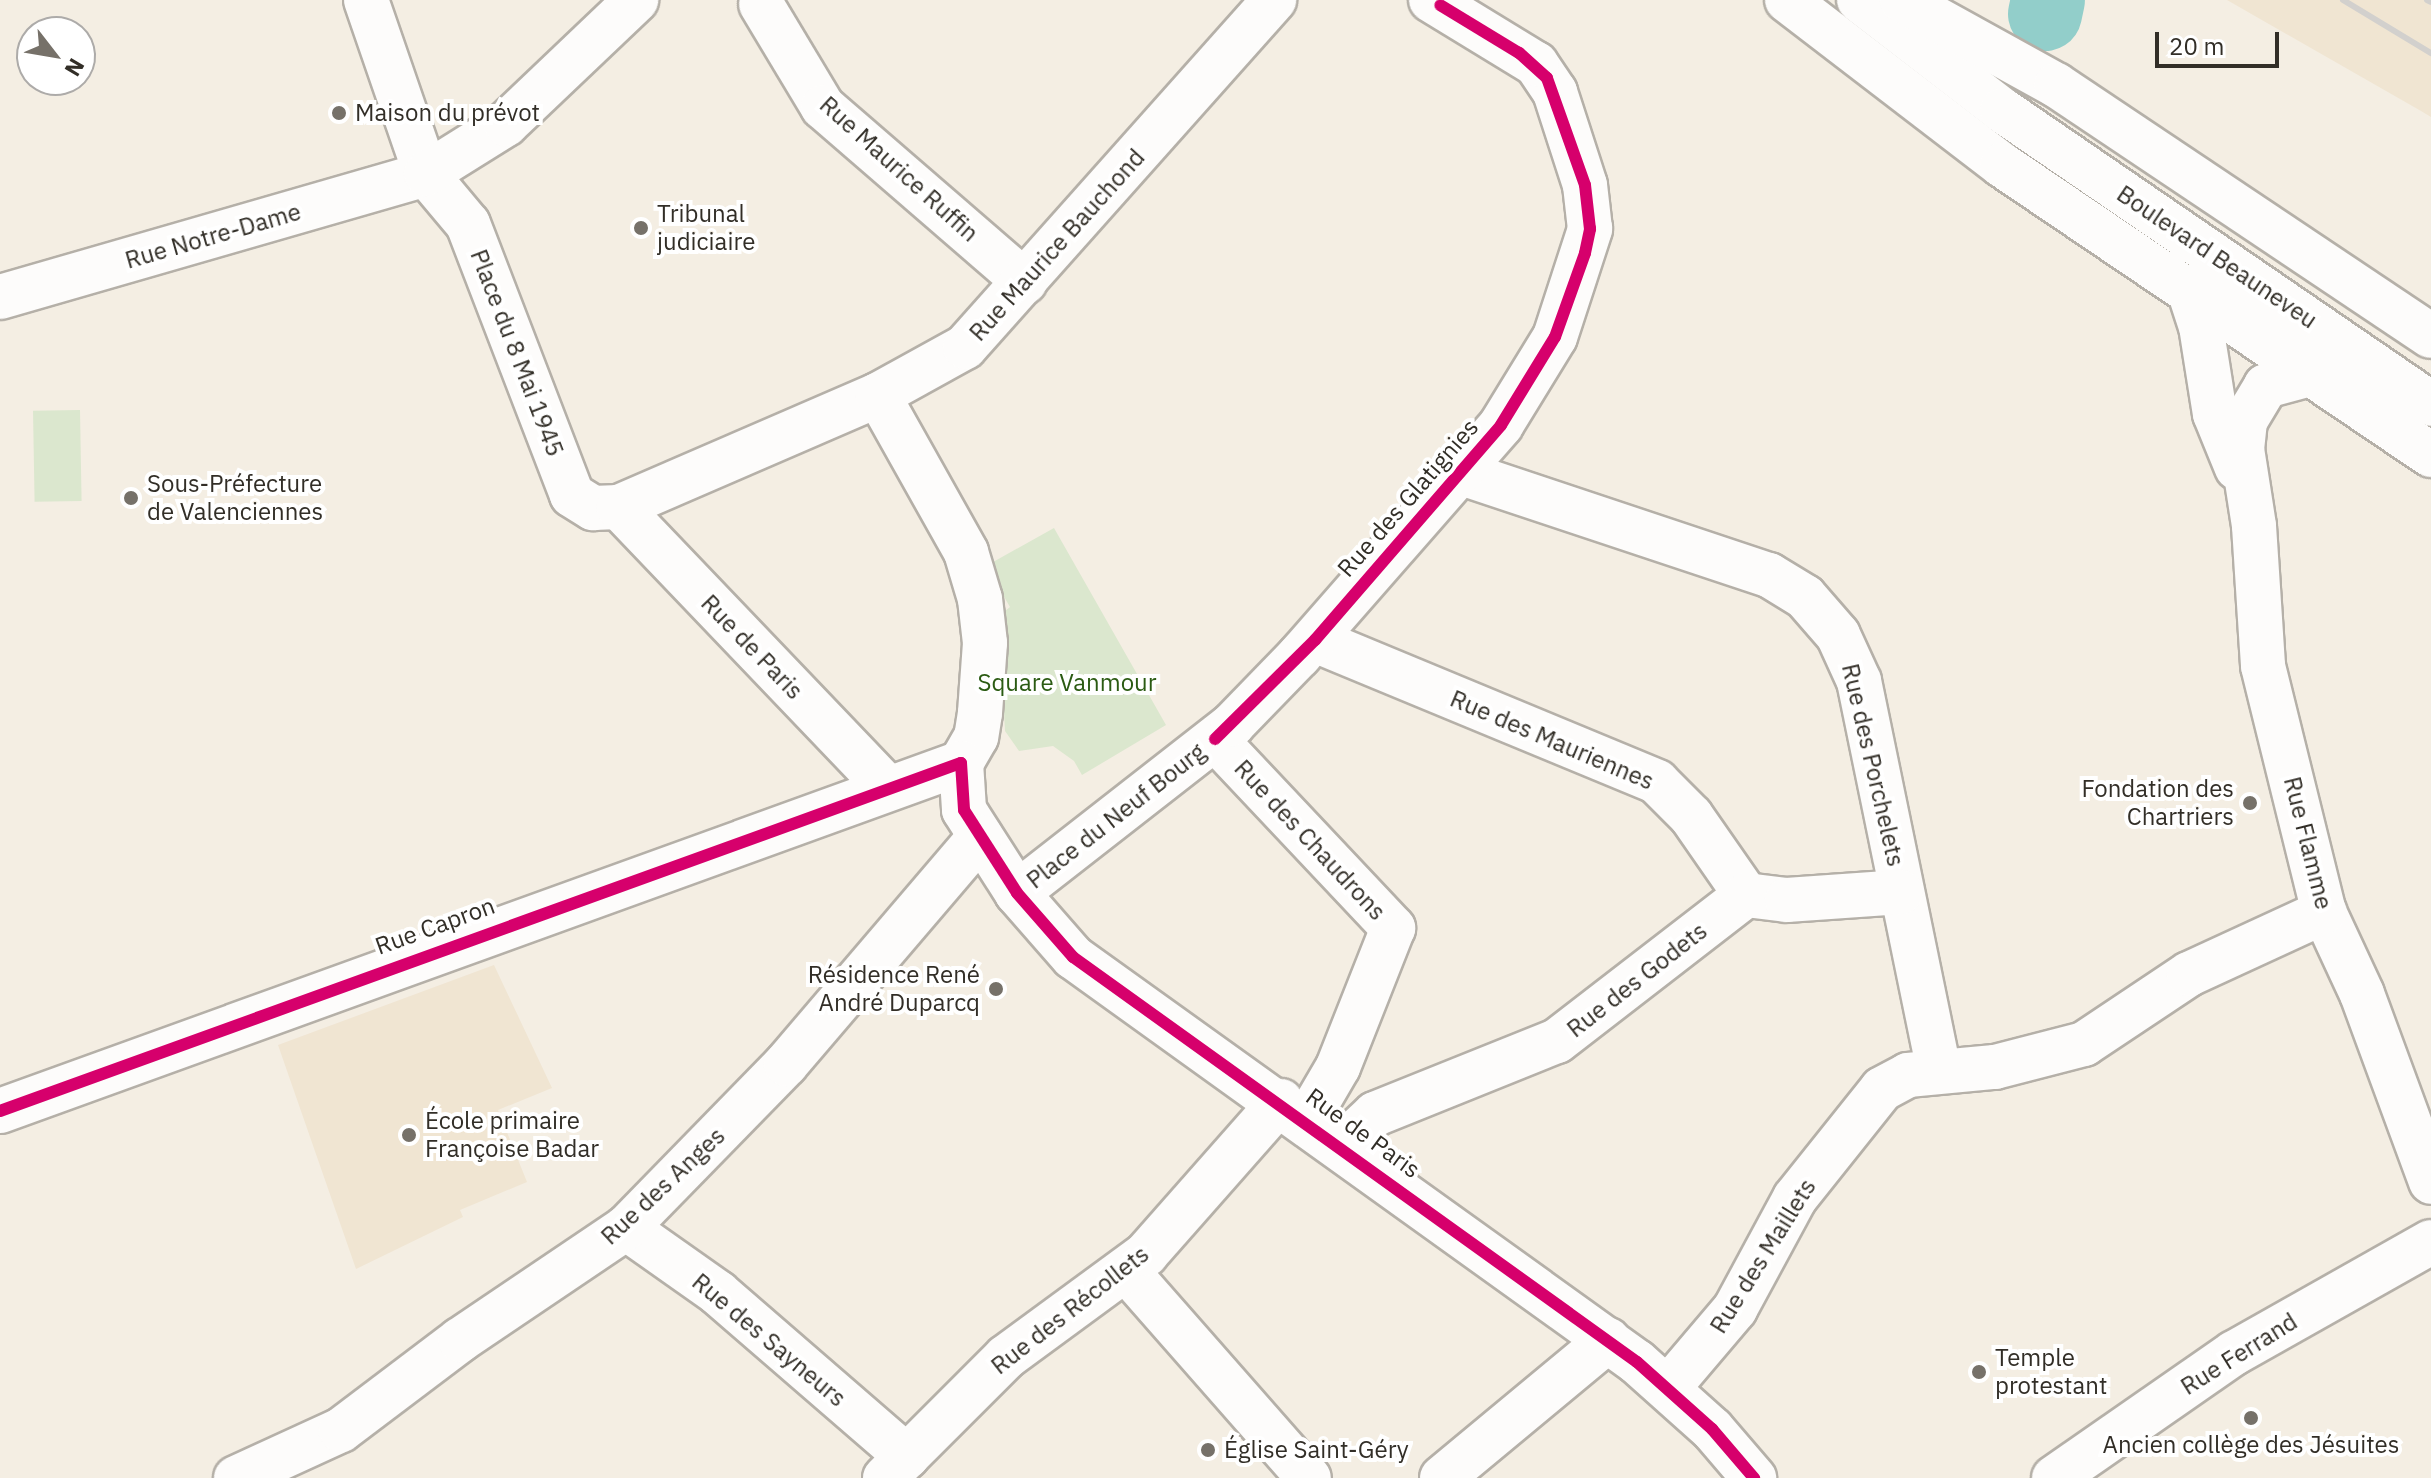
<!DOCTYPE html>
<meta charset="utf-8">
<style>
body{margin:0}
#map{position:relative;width:2431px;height:1478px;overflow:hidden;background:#f4eee3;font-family:"IBM Plex Sans",sans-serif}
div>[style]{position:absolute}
.built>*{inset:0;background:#f0e5d2}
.green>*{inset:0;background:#dbe7ce;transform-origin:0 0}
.river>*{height:74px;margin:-37px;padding:0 37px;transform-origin:37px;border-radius:37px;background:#92ceca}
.roads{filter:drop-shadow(2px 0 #b5b0a8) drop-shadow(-2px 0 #b5b0a8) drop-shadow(0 2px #b5b0a8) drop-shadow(0 -2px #b5b0a8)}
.street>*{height:44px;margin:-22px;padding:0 22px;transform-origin:22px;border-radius:22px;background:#fdfcfb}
.secondary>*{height:44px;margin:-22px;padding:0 22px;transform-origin:22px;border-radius:22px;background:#fdfcfb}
.rail>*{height:6px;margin:-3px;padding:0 3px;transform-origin:3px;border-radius:3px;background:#d2d0cd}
.cycleway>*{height:12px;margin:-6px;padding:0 6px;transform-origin:6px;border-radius:6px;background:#d6006c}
.dots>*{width:22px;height:22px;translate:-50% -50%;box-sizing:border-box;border:4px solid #fff;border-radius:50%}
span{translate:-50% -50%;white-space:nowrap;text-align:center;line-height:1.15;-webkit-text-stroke:8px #fff;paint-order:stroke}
.poi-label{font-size:24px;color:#322e27}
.left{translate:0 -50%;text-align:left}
.right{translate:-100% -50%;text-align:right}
.street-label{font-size:24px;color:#322e27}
.park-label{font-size:24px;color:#2b5b13}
.north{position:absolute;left:16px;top:16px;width:80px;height:80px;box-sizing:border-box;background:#fff;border:2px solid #adaba9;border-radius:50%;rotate:121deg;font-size:22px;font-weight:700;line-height:32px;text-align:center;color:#322e27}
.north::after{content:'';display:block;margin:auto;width:28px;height:36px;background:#767169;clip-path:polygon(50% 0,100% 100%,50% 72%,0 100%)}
.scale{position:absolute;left:2155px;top:32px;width:124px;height:36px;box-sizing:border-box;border:4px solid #322e27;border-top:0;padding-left:10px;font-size:24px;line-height:28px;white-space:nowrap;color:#322e27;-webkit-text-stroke:6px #fff;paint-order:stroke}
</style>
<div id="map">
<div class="built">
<i style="clip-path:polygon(2227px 0,2431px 0,2431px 117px,2421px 111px)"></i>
<i style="clip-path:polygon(494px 965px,552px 1088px,498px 1110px,527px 1182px,460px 1210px,463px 1217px,356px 1269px,278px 1045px)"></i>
</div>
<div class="green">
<i style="left:80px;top:410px;width:91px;height:47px;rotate:89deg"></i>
<i style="clip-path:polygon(1054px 528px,1166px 725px,1082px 775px,1074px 761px,1053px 746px,1019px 751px,1005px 731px,999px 616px,1010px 607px,986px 566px)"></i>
</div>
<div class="river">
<i style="left:2045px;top:14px;width:14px;rotate:-78deg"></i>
</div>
<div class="roads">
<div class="street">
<i style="left:366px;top:0;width:184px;rotate:71deg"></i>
<i style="left:761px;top:4px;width:120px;rotate:59deg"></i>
<i style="left:823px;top:107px;width:267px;rotate:40.9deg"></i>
<i style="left:426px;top:174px;width:65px;rotate:50deg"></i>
<i style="left:468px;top:224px;width:290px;rotate:69deg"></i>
<i style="left:572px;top:495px;width:25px;rotate:32deg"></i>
<i style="left:593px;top:508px;width:26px;rotate:-2deg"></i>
<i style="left:619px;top:507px;width:282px;rotate:-23.4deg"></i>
<i style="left:878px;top:395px;width:99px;rotate:-28.9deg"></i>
<i style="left:965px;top:347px;width:465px;rotate:-48.3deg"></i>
<i style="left:2190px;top:293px;width:35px;rotate:72deg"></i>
<i style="left:2201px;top:326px;width:89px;rotate:81deg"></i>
<i style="left:2215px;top:414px;width:58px;rotate:67.8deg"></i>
<i style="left:0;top:297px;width:443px;rotate:-16.1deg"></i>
<i style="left:426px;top:174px;width:94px;rotate:-32deg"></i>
<i style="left:506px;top:124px;width:180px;rotate:-43.6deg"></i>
<i style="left:2310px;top:374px;width:46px;rotate:164.7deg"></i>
<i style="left:2266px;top:386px;width:41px;rotate:121deg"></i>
<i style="left:2245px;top:421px;width:28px;rotate:96deg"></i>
<i style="left:2242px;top:449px;width:78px;rotate:81.1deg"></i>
<i style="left:2254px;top:526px;width:140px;rotate:86.3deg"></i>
<i style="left:2263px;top:666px;width:253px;rotate:76.1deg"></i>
<i style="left:2324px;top:912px;width:90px;rotate:65.1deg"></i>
<i style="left:2362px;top:994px;width:200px;rotate:69.8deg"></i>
<i style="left:878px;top:395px;width:180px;rotate:60.7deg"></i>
<i style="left:966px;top:552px;width:49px;rotate:73.4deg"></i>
<i style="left:980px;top:599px;width:44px;rotate:83.5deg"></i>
<i style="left:985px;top:643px;width:70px;rotate:94.1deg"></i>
<i style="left:980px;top:713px;width:24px;rotate:99deg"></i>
<i style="left:976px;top:737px;width:30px;rotate:120deg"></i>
<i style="left:1462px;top:473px;width:324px;rotate:18.4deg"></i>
<i style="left:1769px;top:575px;width:42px;rotate:31.4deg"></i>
<i style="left:1805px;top:597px;width:50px;rotate:49deg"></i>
<i style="left:1838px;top:635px;width:51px;rotate:65.5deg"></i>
<i style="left:1859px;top:681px;width:398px;rotate:78.4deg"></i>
<i style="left:619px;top:507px;width:386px;rotate:46.3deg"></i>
<i style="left:1315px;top:640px;width:370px;rotate:22.5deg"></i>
<i style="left:1657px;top:782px;width:48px;rotate:45deg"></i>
<i style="left:1691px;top:816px;width:96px;rotate:55.2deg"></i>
<i style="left:1215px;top:739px;width:260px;rotate:46.7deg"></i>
<i style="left:1393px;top:928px;width:149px;rotate:111.6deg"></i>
<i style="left:1338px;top:1067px;width:61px;rotate:120.3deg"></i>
<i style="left:1017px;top:893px;width:274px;rotate:-38deg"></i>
<i style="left:1233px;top:724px;width:95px;rotate:-45.9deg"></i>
<i style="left:1299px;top:656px;width:307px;rotate:-48.8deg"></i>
<i style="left:1501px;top:425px;width:103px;rotate:-58.5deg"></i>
<i style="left:1555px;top:337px;width:114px;rotate:-72deg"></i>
<i style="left:1590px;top:229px;width:44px;rotate:-96.5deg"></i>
<i style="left:1585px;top:185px;width:98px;rotate:-107.9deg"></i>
<i style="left:1555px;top:92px;width:34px;rotate:-124deg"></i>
<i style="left:1536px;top:64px;width:123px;rotate:-148.6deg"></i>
<i style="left:0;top:1111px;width:1022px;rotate:-19.91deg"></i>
<i style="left:961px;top:763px;width:47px;rotate:86.3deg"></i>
<i style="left:964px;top:810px;width:98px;rotate:57.4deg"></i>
<i style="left:1017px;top:893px;width:85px;rotate:48.8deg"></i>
<i style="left:1073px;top:957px;width:694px;rotate:35.68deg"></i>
<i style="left:1637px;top:1362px;width:101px;rotate:41.8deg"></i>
<i style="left:1712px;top:1429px;width:65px;rotate:49.4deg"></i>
<i style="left:1342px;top:1145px;width:45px;rotate:-43.2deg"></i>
<i style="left:1375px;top:1114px;width:196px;rotate:-21.9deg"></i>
<i style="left:1557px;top:1041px;width:239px;rotate:-37.7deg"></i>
<i style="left:1746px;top:895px;width:41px;rotate:7deg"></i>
<i style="left:1787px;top:900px;width:114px;rotate:-4deg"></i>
<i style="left:626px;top:1228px;width:113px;rotate:35.2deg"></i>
<i style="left:718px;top:1293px;width:250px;rotate:40.9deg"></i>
<i style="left:1126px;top:1270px;width:277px;rotate:48.7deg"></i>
<i style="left:1668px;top:1388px;width:104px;rotate:-49.7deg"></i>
<i style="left:1735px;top:1309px;width:126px;rotate:-61.6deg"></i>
<i style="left:1795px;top:1198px;width:139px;rotate:-51.4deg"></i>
<i style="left:1882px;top:1089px;width:30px;rotate:-28deg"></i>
<i style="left:1908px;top:1075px;width:87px;rotate:-5.3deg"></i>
<i style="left:1995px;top:1067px;width:92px;rotate:-14.5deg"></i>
<i style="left:2084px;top:1044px;width:126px;rotate:-33.7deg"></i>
<i style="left:2189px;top:974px;width:149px;rotate:-24.7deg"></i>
<i style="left:236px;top:1478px;width:115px;rotate:-24.6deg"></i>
<i style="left:341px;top:1430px;width:149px;rotate:-37.1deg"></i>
<i style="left:460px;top:1340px;width:200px;rotate:-34deg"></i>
<i style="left:626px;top:1228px;width:229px;rotate:-45.7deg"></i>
<i style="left:786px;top:1064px;width:299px;rotate:-49.5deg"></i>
<i style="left:885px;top:1478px;width:171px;rotate:-45deg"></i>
<i style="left:1006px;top:1357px;width:174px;rotate:-36.3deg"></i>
<i style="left:1146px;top:1254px;width:204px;rotate:-48.6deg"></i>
<i style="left:1442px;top:1478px;width:216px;rotate:-39.7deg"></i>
<i style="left:2054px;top:1478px;width:219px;rotate:-34.8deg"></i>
<i style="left:2234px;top:1353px;width:226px;rotate:-29.4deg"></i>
</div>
<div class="secondary">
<i style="left:1787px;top:0;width:271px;rotate:37.5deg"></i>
<i style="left:2002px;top:165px;width:518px;rotate:34.06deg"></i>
<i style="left:1859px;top:0;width:180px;rotate:37.6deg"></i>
<i style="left:2002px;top:110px;width:520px;rotate:34.42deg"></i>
<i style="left:1902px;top:0;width:176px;rotate:28.9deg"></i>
<i style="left:2056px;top:85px;width:451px;rotate:33.8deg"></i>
</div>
</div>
<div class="rail">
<i style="left:2343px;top:0;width:103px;rotate:31.1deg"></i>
<i style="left:2427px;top:0;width:4px;rotate:27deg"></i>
</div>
<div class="cycleway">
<i style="left:1215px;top:739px;width:141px;rotate:-44.7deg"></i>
<i style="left:1315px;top:640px;width:284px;rotate:-49.1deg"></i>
<i style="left:1501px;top:425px;width:103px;rotate:-58.5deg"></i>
<i style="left:1555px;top:337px;width:89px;rotate:-70.3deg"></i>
<i style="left:1585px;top:253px;width:25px;rotate:-78deg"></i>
<i style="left:1590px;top:229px;width:44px;rotate:-96.5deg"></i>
<i style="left:1585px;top:185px;width:114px;rotate:-109.6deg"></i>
<i style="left:1547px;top:78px;width:38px;rotate:-138deg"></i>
<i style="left:1519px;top:53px;width:92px;rotate:-148.7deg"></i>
<i style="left:0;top:1111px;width:1022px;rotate:-19.91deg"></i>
<i style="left:961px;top:763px;width:47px;rotate:86.3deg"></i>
<i style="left:964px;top:810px;width:98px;rotate:57.4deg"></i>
<i style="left:1017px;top:893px;width:85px;rotate:48.8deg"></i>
<i style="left:1073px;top:957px;width:694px;rotate:35.68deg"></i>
<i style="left:1637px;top:1362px;width:101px;rotate:41.8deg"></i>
<i style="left:1712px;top:1429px;width:65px;rotate:49.4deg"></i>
</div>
<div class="dots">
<i style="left:339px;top:113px;background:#767169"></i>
<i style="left:641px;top:228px;background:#767169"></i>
<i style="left:131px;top:498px;background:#767169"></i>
<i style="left:2250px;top:803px;background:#767169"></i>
<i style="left:996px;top:989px;background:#767169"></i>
<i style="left:409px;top:1135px;background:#767169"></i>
<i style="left:1979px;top:1372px;background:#767169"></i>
<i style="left:2251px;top:1418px;background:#767169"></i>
<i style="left:1208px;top:1450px;background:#767169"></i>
</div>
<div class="poi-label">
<span class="left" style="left:355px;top:113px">Maison du prévot</span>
<span class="left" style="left:657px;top:228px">Tribunal<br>judiciaire</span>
<span class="left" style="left:147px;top:498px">Sous-Préfecture<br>de Valenciennes</span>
<span class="right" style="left:2234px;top:803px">Fondation des<br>Chartriers</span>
<span class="right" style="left:980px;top:989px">Résidence René<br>André Duparcq</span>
<span class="left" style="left:425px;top:1135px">École primaire<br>Françoise Badar</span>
<span class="left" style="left:1995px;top:1372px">Temple<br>protestant</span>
<span style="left:2251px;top:1445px">Ancien collège des Jésuites</span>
<span class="left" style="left:1224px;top:1450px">Église Saint-Géry</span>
</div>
<div class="street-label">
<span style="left:899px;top:169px;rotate:42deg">Rue Maurice Ruffin</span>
<span style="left:213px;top:236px;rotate:-16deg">Rue Notre-Dame</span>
<span style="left:1057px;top:245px;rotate:-48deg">Rue Maurice Bauchond</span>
<span style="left:2217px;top:257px;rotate:34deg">Boulevard Beauneveu</span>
<span style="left:517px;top:353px;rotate:69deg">Place du 8 Mai 1945</span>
<span style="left:1408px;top:498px;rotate:-49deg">Rue des Glatignies</span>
<span style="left:752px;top:647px;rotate:46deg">Rue de Paris</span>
<span style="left:1552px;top:740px;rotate:23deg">Rue des Mauriennes</span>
<span style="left:1873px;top:765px;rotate:77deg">Rue des Porchelets</span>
<span style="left:1116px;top:816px;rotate:-38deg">Place du Neuf Bourg</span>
<span style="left:1310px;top:840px;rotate:47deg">Rue des Chaudrons</span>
<span style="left:2308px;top:843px;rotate:76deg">Rue Flamme</span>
<span style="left:435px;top:926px;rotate:-20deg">Rue Capron</span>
<span style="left:1637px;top:980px;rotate:-38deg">Rue des Godets</span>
<span style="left:1363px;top:1133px;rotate:36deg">Rue de Paris</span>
<span style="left:663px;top:1186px;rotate:-43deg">Rue des Anges</span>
<span style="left:1763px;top:1256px;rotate:-58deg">Rue des Maillets</span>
<span style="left:1070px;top:1310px;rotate:-38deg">Rue des Récollets</span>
<span style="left:769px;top:1340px;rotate:40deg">Rue des Sayneurs</span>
<span style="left:2239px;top:1354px;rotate:-32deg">Rue Ferrand</span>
</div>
<div class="park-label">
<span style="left:1067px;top:683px">Square Vanmour</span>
</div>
<div class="north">N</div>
<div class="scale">20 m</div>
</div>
